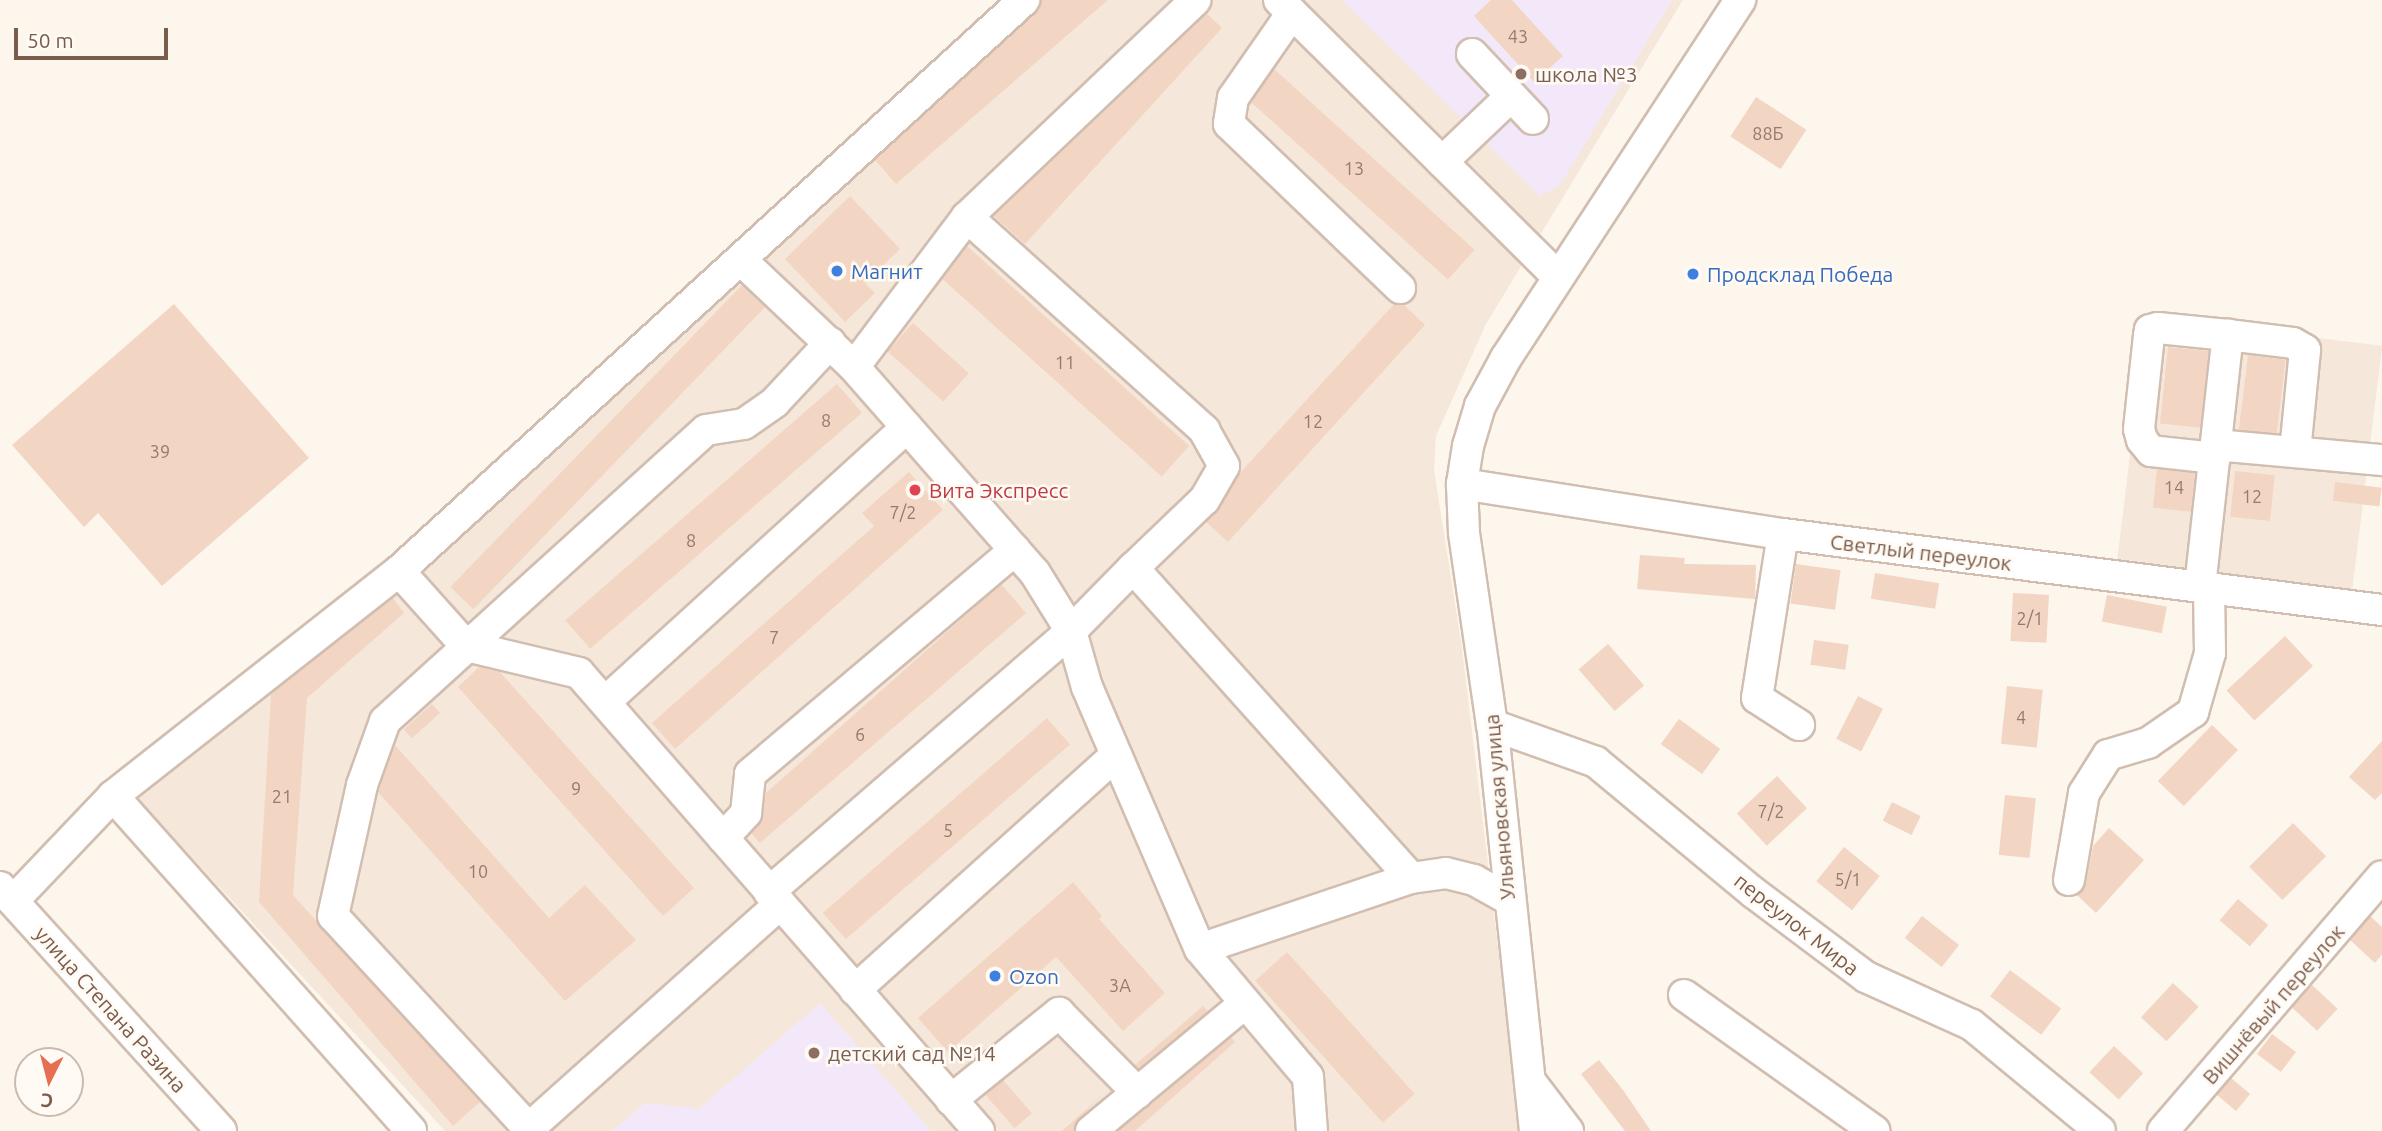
<!DOCTYPE html>
<meta charset="utf-8">
<style>
body{margin:0}
#map{position:relative;width:2382px;height:1131px;overflow:hidden;background:#fdf6ec;font-family:Ubuntu,sans-serif}
div>[style]{position:absolute}
.residential>*{inset:0;background:#f5e8da;transform-origin:0 0}
.education>*{inset:0;background:#f3e8fa}
.building>*{inset:0;background:#f3d5c3;transform-origin:0 0}
.roads{filter:drop-shadow(2px 0 #d1beb0) drop-shadow(-2px 0 #d1beb0) drop-shadow(0 2px #d1beb0) drop-shadow(0 -2px #d1beb0)}
.minor>*{height:30px;margin:-15px;padding:0 15px;transform-origin:15px;border-radius:15px;background:#fff}
.dots>*{width:19px;height:19px;translate:-50% -50%;box-sizing:border-box;border:4px solid #fffaf3;border-radius:50%}
span{translate:-50% -50%;white-space:nowrap;text-align:center;line-height:1.15;-webkit-text-stroke:5px #fffaf3;paint-order:stroke}
.number-label{font-size:18px;color:#987a6a}
.number-label span{-webkit-text-stroke-width:0}
.education-label{font-size:21px;color:#785e54}
.left{translate:0 -50%;text-align:left}
.shop-label{font-size:21px;color:#366cbe}
.health-label{font-size:21px;color:#be3a42}
.street-label{font-size:21px;color:#7a5c4d}
.north{position:absolute;left:14px;top:1047px;width:70px;height:70px;box-sizing:border-box;background:#fffaf3;border:2px solid #cabbb1;border-radius:50%;rotate:186deg;font-size:19px;font-weight:700;line-height:28px;text-align:center;color:#7a5c4d}
.north::after{content:'';display:block;margin:auto;width:24px;height:32px;background:#e76f51;clip-path:polygon(50% 0,100% 100%,50% 72%,0 100%)}
.scale{position:absolute;left:14px;top:28px;width:154px;height:32px;box-sizing:border-box;border:4px solid #7a5c4d;border-top:0;padding-left:9px;font-size:21px;line-height:24px;white-space:nowrap;color:#7a5c4d;-webkit-text-stroke:5px #fffaf3;paint-order:stroke}
</style>
<div id="map">
<div class="residential">
<i style="clip-path:polygon(1027px 0,1683px 0,1486px 324px,1436px 436px,1434px 470px,1462px 648px,1520px 1131px,445px 1131px,137px 798px,265px 677px)"></i>
<i style="left:2147px;top:317px;width:237px;height:247px;rotate:7deg"></i>
</div>
<div class="education">
<i style="clip-path:polygon(1342px 0,1672px 0,1560px 185px,1540px 196px)"></i>
<i style="clip-path:polygon(820px 1003px,931px 1131px,612px 1131px,645px 1103px,699px 1109px)"></i>
</div>
<div class="building">
<i style="clip-path:polygon(1041px 0,1108px 0,896px 184px,875px 160px,1036px 13px)"></i>
<i style="clip-path:polygon(1491px 0,1512px 0,1563px 56px,1534px 82px,1474px 16px)"></i>
<i style="clip-path:polygon(1207px 14px,1222px 28px,1025px 244px,994px 216px)"></i>
<i style="left:1274px;top:69px;width:270px;height:40px;rotate:42deg"></i>
<i style="left:1756px;top:97px;width:60px;height:47px;rotate:33deg"></i>
<i style="clip-path:polygon(850px 196px,900px 249px,865px 283px,875px 293px,845px 322px,785px 259px)"></i>
<i style="left:967px;top:246px;width:299px;height:41px;rotate:42deg"></i>
<i style="left:742px;top:285px;width:32px;height:420px;rotate:44deg"></i>
<i style="clip-path:polygon(174px 304px,309px 458px,162px 586px,98px 513px,84px 527px,12px 445px)"></i>
<i style="clip-path:polygon(1394px 304px,1404px 305px,1425px 325px,1228px 542px,1206px 522px,1239px 474px)"></i>
<i style="left:913px;top:323px;width:75px;height:38px;rotate:42deg"></i>
<i style="left:2168px;top:347px;width:41px;height:77px;rotate:6deg"></i>
<i style="left:2248px;top:355px;width:38px;height:75px;rotate:7deg"></i>
<i style="left:837px;top:384px;width:38px;height:360px;rotate:49deg"></i>
<i style="left:2157px;top:469px;width:38px;height:39px;rotate:6deg"></i>
<i style="left:2235px;top:471px;width:40px;height:46px;rotate:6deg"></i>
<i style="clip-path:polygon(909px 472px,943px 510px,675px 749px,652px 723px,874px 526px,862px 513px)"></i>
<i style="left:2335px;top:482px;width:47px;height:19px;rotate:7deg"></i>
<i style="clip-path:polygon(1640px 555px,1685px 558px,1684px 564px,1756px 565px,1755px 599px,1637px 589px)"></i>
<i style="left:1796px;top:564px;width:45px;height:40px;rotate:8deg"></i>
<i style="left:1875px;top:573px;width:65px;height:26px;rotate:9deg"></i>
<i style="clip-path:polygon(1001px 584px,1026px 613px,760px 843px,751px 833px,763px 816px,766px 793px)"></i>
<i style="left:2013px;top:593px;width:36px;height:48px;rotate:3deg"></i>
<i style="left:2107px;top:595px;width:61px;height:27px;rotate:11deg"></i>
<i style="clip-path:polygon(393px 598px,404px 613px,307px 698px,293px 895px,480px 1102px,453px 1126px,259px 902px,271px 694px)"></i>
<i style="left:2285px;top:636px;width:41px;height:80px;rotate:47deg"></i>
<i style="left:1814px;top:640px;width:35px;height:25px;rotate:8deg"></i>
<i style="left:1608px;top:644px;width:55px;height:39px;rotate:49deg"></i>
<i style="clip-path:polygon(479px 667px,500px 672px,694px 888px,663px 916px,458px 687px)"></i>
<i style="left:2007px;top:686px;width:36px;height:58px;rotate:6deg"></i>
<i style="left:1858px;top:696px;width:28px;height:48px;rotate:27deg"></i>
<i style="left:432px;top:704px;width:12px;height:38px;rotate:48deg"></i>
<i style="left:1047px;top:718px;width:35px;height:297px;rotate:49deg"></i>
<i style="left:1679px;top:719px;width:51px;height:31px;rotate:36deg"></i>
<i style="left:2212px;top:725px;width:36px;height:78px;rotate:44deg"></i>
<i style="clip-path:polygon(2382px 741px,2382px 793px,2375px 800px,2349px 777px)"></i>
<i style="clip-path:polygon(395px 745px,549px 918px,585px 885px,636px 940px,565px 1001px,378px 792px)"></i>
<i style="left:1777px;top:776px;width:44px;height:55px;rotate:47deg"></i>
<i style="left:2005px;top:795px;width:31px;height:60px;rotate:6deg"></i>
<i style="left:1892px;top:802px;width:32px;height:21px;rotate:26deg"></i>
<i style="left:2293px;top:823px;width:47px;height:62px;rotate:45deg"></i>
<i style="clip-path:polygon(2109px 828px,2144px 860px,2096px 913px,2077px 895px,2086px 883px,2093px 846px)"></i>
<i style="left:1844px;top:847px;width:46px;height:44px;rotate:39deg"></i>
<i style="clip-path:polygon(1073px 882px,1102px 916px,1099px 919px,1165px 993px,1123px 1031px,1056px 957px,948px 1052px,918px 1018px)"></i>
<i style="left:2238px;top:899px;width:40px;height:28px;rotate:41deg"></i>
<i style="left:1922px;top:916px;width:47px;height:28px;rotate:38deg"></i>
<i style="clip-path:polygon(2370px 916px,2382px 927px,2382px 954px,2375px 963px,2350px 940px)"></i>
<i style="left:1287px;top:952px;width:191px;height:43px;rotate:48deg"></i>
<i style="left:2010px;top:970px;width:64px;height:33px;rotate:37deg"></i>
<i style="left:2173px;top:983px;width:35px;height:47px;rotate:43deg"></i>
<i style="left:2312px;top:985px;width:35px;height:30px;rotate:43deg"></i>
<i style="clip-path:polygon(1203px 1006px,1208px 1011px,1139px 1069px,1135px 1065px)"></i>
<i style="left:2272px;top:1034px;width:30px;height:25px;rotate:37deg"></i>
<i style="clip-path:polygon(1231px 1037px,1235px 1042px,1135px 1131px,1118px 1131px)"></i>
<i style="left:2114px;top:1046px;width:40px;height:36px;rotate:43deg"></i>
<i style="clip-path:polygon(1599px 1060px,1623px 1090px,1651px 1131px,1625px 1131px,1581px 1074px)"></i>
<i style="left:2231px;top:1078px;width:25px;height:22px;rotate:40deg"></i>
<i style="left:1003px;top:1080px;width:44px;height:23px;rotate:49deg"></i>
<i style="clip-path:polygon(1109px 1089px,1079px 1118px,1074px 1131px,1062px 1131px)"></i>
</div>
<div class="roads">
<div class="minor">
<i style="left:1279px;top:0;width:393px;rotate:44.8deg"></i>
<i style="left:1292px;top:13px;width:103px;rotate:124.8deg"></i>
<i style="left:1233px;top:98px;width:26px;rotate:99deg"></i>
<i style="left:1229px;top:124px;width:237px;rotate:43.8deg"></i>
<i style="left:1472px;top:54px;width:89px;rotate:46.8deg"></i>
<i style="left:1442px;top:162px;width:94px;rotate:-43.7deg"></i>
<i style="left:967px;top:217px;width:319px;rotate:41.9deg"></i>
<i style="left:1204px;top:430px;width:41px;rotate:60.9deg"></i>
<i style="left:1224px;top:466px;width:39px;rotate:120deg"></i>
<i style="left:1204px;top:500px;width:98px;rotate:136.2deg"></i>
<i style="left:741px;top:260px;width:156px;rotate:43.4deg"></i>
<i style="left:854px;top:367px;width:274px;rotate:48.7deg"></i>
<i style="left:1035px;top:573px;width:68px;rotate:58.2deg"></i>
<i style="left:1071px;top:631px;width:58px;rotate:74.1deg"></i>
<i style="left:1087px;top:687px;width:285px;rotate:66.7deg"></i>
<i style="left:1200px;top:949px;width:223px;rotate:-18.6deg"></i>
<i style="left:1411px;top:878px;width:35px;rotate:-8deg"></i>
<i style="left:1446px;top:873px;width:29px;rotate:14deg"></i>
<i style="left:1474px;top:880px;width:38px;rotate:29deg"></i>
<i style="left:854px;top:367px;width:188px;rotate:-53deg"></i>
<i style="left:967px;top:217px;width:315px;rotate:-43.5deg"></i>
<i style="left:2216px;top:445px;width:167px;rotate:5.2deg"></i>
<i style="left:2215px;top:458px;width:64px;rotate:-173.8deg"></i>
<i style="left:2151px;top:451px;width:14px;rotate:-129deg"></i>
<i style="left:2142px;top:440px;width:11px;rotate:-105deg"></i>
<i style="left:2139px;top:429px;width:94px;rotate:-83.9deg"></i>
<i style="left:2149px;top:336px;width:6px;rotate:-81deg"></i>
<i style="left:2150px;top:330px;width:8px;rotate:-14deg"></i>
<i style="left:2158px;top:328px;width:70px;rotate:5.7deg"></i>
<i style="left:1462px;top:484px;width:325px;rotate:8.9deg"></i>
<i style="left:1783px;top:534px;width:604px;rotate:7.23deg"></i>
<i style="left:1783px;top:534px;width:166px;rotate:99deg"></i>
<i style="left:1757px;top:698px;width:50px;rotate:32.7deg"></i>
<i style="left:399px;top:571px;width:101px;rotate:48.2deg"></i>
<i style="left:466px;top:646px;width:116px;rotate:13.4deg"></i>
<i style="left:579px;top:673px;width:608px;rotate:48.87deg"></i>
<i style="left:2200px;top:587px;width:254px;rotate:-83.7deg"></i>
<i style="left:2228px;top:335px;width:65px;rotate:7deg"></i>
<i style="left:2293px;top:343px;width:14px;rotate:30deg"></i>
<i style="left:2305px;top:350px;width:91px;rotate:95.6deg"></i>
<i style="left:605px;top:702px;width:408px;rotate:-42.3deg"></i>
<i style="left:1492px;top:725px;width:110px;rotate:19.6deg"></i>
<i style="left:1596px;top:762px;width:205px;rotate:39.7deg"></i>
<i style="left:1754px;top:893px;width:140px;rotate:36.9deg"></i>
<i style="left:1866px;top:977px;width:116px;rotate:24.4deg"></i>
<i style="left:1972px;top:1025px;width:166px;rotate:39.6deg"></i>
<i style="left:113px;top:796px;width:448px;rotate:48.3deg"></i>
<i style="left:723px;top:838px;width:34px;rotate:-47deg"></i>
<i style="left:746px;top:813px;width:39px;rotate:-84deg"></i>
<i style="left:750px;top:774px;width:347px;rotate:-40.2deg"></i>
<i style="left:2069px;top:880px;width:88px;rotate:-80.2deg"></i>
<i style="left:2084px;top:793px;width:45px;rotate:-57.7deg"></i>
<i style="left:2108px;top:755px;width:42px;rotate:-16.7deg"></i>
<i style="left:2148px;top:743px;width:55px;rotate:-34.6deg"></i>
<i style="left:2193px;top:712px;width:61px;rotate:-73.9deg"></i>
<i style="left:2210px;top:653px;width:65px;rotate:-90.9deg"></i>
<i style="left:0;top:887px;width:329px;rotate:47.8deg"></i>
<i style="left:769px;top:892px;width:399px;rotate:-40.8deg"></i>
<i style="left:1071px;top:631px;width:88px;rotate:-45.5deg"></i>
<i style="left:1133px;top:568px;width:416px;rotate:48.1deg"></i>
<i style="left:13px;top:901px;width:145px;rotate:-46.4deg"></i>
<i style="left:113px;top:796px;width:364px;rotate:-38.2deg"></i>
<i style="left:399px;top:571px;width:847px;rotate:-42.41deg"></i>
<i style="left:1200px;top:949px;width:167px;rotate:49.8deg"></i>
<i style="left:1308px;top:1077px;width:54px;rotate:85.8deg"></i>
<i style="left:855px;top:990px;width:351px;rotate:-42deg"></i>
<i style="left:1684px;top:995px;width:234px;rotate:35.5deg"></i>
<i style="left:1530px;top:1081px;width:63px;rotate:52.8deg"></i>
<i style="left:951px;top:1100px;width:139px;rotate:-38.9deg"></i>
<i style="left:1059px;top:1013px;width:112px;rotate:45.4deg"></i>
<i style="left:526px;top:1131px;width:341px;rotate:-41.8deg"></i>
<i style="left:531px;top:1131px;width:292px;rotate:-132.6deg"></i>
<i style="left:333px;top:916px;width:134px;rotate:-77.5deg"></i>
<i style="left:362px;top:785px;width:68px;rotate:-70.2deg"></i>
<i style="left:385px;top:721px;width:433px;rotate:-42.2deg"></i>
<i style="left:706px;top:430px;width:38px;rotate:-9deg"></i>
<i style="left:744px;top:424px;width:38px;rotate:-35deg"></i>
<i style="left:775px;top:402px;width:81px;rotate:-47deg"></i>
<i style="left:1091px;top:1131px;width:200px;rotate:-39.7deg"></i>
<i style="left:1535px;top:1131px;width:408px;rotate:-96deg"></i>
<i style="left:1492px;top:725px;width:195px;rotate:-98.3deg"></i>
<i style="left:1464px;top:532px;width:48px;rotate:-92.4deg"></i>
<i style="left:1462px;top:484px;width:38px;rotate:-81deg"></i>
<i style="left:1468px;top:446px;width:42px;rotate:-73.3deg"></i>
<i style="left:1480px;top:406px;width:55px;rotate:-61.6deg"></i>
<i style="left:1506px;top:358px;width:428px;rotate:-56.8deg"></i>
<i style="left:2163px;top:1131px;width:336px;rotate:-49.3deg"></i>
</div>
</div>
<div class="dots">
<i style="left:1521px;top:74px;background:#8d6e63"></i>
<i style="left:837px;top:271px;background:#3f7fe0"></i>
<i style="left:1693px;top:274px;background:#3f7fe0"></i>
<i style="left:915px;top:490px;background:#e0444e"></i>
<i style="left:995px;top:976px;background:#3f7fe0"></i>
<i style="left:814px;top:1053px;background:#8d6e63"></i>
</div>
<div class="number-label">
<span style="left:1518px;top:36px">43</span>
<span style="left:1768px;top:133px">88Б</span>
<span style="left:1354px;top:168px">13</span>
<span style="left:1065px;top:362px">11</span>
<span style="left:826px;top:420px">8</span>
<span style="left:1313px;top:421px">12</span>
<span style="left:160px;top:451px">39</span>
<span style="left:2174px;top:487px">14</span>
<span style="left:2252px;top:496px">12</span>
<span style="left:903px;top:512px">7/2</span>
<span style="left:691px;top:540px">8</span>
<span style="left:2030px;top:618px">2/1</span>
<span style="left:774px;top:637px">7</span>
<span style="left:2021px;top:717px">4</span>
<span style="left:860px;top:734px">6</span>
<span style="left:576px;top:788px">9</span>
<span style="left:282px;top:796px">21</span>
<span style="left:1771px;top:811px">7/2</span>
<span style="left:948px;top:830px">5</span>
<span style="left:478px;top:871px">10</span>
<span style="left:1848px;top:879px">5/1</span>
<span style="left:1120px;top:985px">3А</span>
</div>
<div class="education-label">
<span class="left" style="left:1535px;top:74px">школа №3</span>
<span class="left" style="left:828px;top:1053px">детский сад №14</span>
</div>
<div class="shop-label">
<span class="left" style="left:851px;top:271px">Магнит</span>
<span class="left" style="left:1707px;top:274px">Продсклад Победа</span>
<span class="left" style="left:1009px;top:976px">Ozon</span>
</div>
<div class="health-label">
<span class="left" style="left:929px;top:490px">Вита Экспресс</span>
</div>
<div class="street-label">
<span style="left:1921px;top:552px;rotate:7deg">Светлый переулок</span>
<span style="left:1499px;top:807px;rotate:-95deg">Ульяновская улица</span>
<span style="left:1797px;top:924px;rotate:38deg">переулок Мира</span>
<span style="left:2273px;top:1004px;rotate:-49deg">Вишнёвый переулок</span>
<span style="left:111px;top:1009px;rotate:48deg">улица Степана Разина</span>
</div>
<div class="north">С</div>
<div class="scale">50 m</div>
</div>
